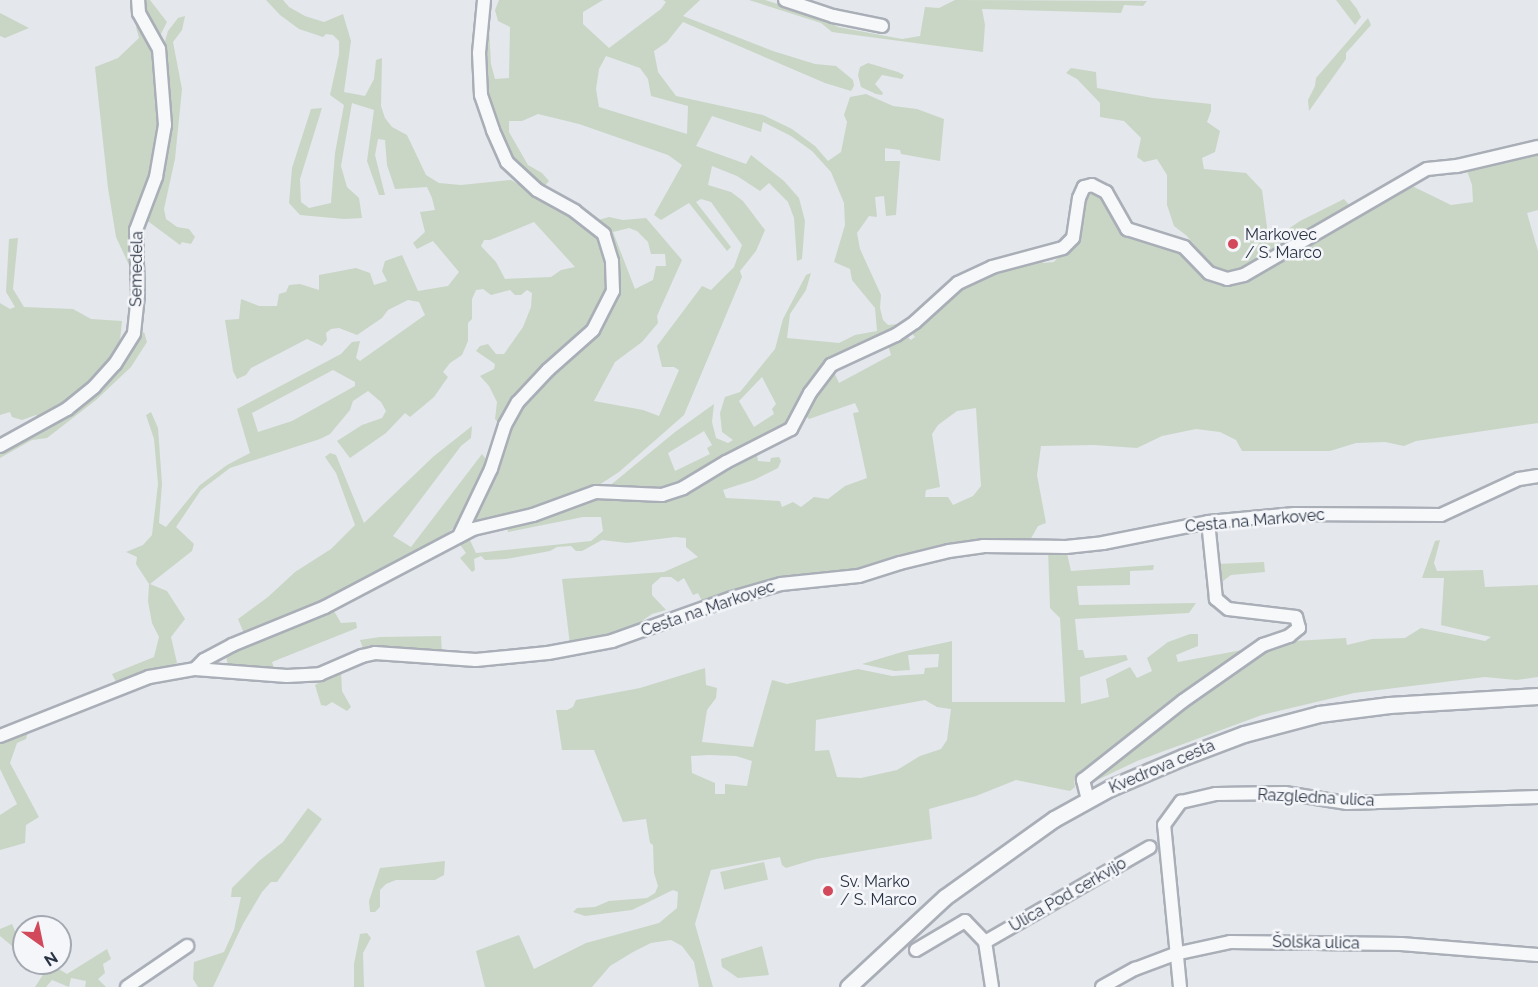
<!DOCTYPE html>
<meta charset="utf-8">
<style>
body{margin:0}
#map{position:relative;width:1538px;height:987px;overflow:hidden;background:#e4e7ec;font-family:Raleway,sans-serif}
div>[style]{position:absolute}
.green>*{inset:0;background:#c9d6c5;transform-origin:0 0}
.roads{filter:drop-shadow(2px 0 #a9aeb7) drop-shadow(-2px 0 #a9aeb7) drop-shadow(0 2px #a9aeb7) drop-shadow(0 -2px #a9aeb7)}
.minor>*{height:12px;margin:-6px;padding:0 6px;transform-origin:6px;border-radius:6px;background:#f7f8fa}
.tertiary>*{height:15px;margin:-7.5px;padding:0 7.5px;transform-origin:7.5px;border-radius:7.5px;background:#f7f8fa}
.dots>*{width:16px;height:16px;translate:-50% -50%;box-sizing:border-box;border:3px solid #f4f6f9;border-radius:50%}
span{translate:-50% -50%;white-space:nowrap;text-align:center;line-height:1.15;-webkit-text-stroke:5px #f4f6f9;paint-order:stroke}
.poi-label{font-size:16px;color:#2b3445}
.left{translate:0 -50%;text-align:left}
.street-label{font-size:16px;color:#2b3445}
.north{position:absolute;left:12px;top:915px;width:60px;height:60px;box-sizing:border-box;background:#f4f6f9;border:2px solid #a4a8b1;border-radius:50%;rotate:147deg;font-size:16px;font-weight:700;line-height:24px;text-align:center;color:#2b3445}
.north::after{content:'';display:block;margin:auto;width:21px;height:27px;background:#d1495b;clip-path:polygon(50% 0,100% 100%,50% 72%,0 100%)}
</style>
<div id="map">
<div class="green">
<i style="clip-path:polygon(143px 0,150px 0,167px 22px,160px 36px,145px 11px)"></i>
<i style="clip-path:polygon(evenodd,266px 0,283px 0,289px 7px,305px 16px,324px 22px,343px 14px,351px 41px,344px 92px,365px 96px,374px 79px,376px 60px,382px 58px,381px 106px,385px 118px,392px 127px,407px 135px,426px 175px,439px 183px,461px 185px,511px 180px,562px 210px,599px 236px,607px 253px,610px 286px,598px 317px,500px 424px,495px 419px,497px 402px,489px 386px,480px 376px,494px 369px,495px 364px,476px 351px,480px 346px,488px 344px,496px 354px,504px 354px,523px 327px,531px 307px,532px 293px,527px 290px,521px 295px,515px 295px,510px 290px,491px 295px,483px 289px,476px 290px,472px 299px,472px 319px,468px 323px,468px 341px,462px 355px,450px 363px,443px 372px,448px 377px,434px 397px,410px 417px,405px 413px,386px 433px,350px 458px,337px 441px,362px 425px,382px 418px,386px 411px,381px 402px,368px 391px,353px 401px,350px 410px,330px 434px,320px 439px,230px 468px,201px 490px,176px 527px,194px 544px,192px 551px,150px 584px,167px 591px,185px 619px,171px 637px,177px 663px,117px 684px,112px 674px,154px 657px,159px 637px,152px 623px,148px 601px,149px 584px,136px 564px,137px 557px,126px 552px,143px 545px,152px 535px,158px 484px,154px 439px,146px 415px,151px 412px,158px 428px,162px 484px,159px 523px,166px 527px,200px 485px,227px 465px,250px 453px,237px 409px,341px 354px,352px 342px,360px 341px,356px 358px,360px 361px,425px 315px,419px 302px,408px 300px,388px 310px,382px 318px,357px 335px,339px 328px,331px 329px,326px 333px,327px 340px,322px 346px,307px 339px,251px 368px,246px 375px,237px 379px,233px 371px,225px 320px,239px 319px,241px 299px,259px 306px,277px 306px,279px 294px,286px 292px,289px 285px,300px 284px,319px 290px,319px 275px,356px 268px,370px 273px,374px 285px,387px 281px,382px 271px,385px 261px,402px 255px,418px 291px,448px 286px,459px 272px,433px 241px,417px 249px,413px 243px,425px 232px,420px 212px,435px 210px,432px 198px,427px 187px,395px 189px,387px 165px,385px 140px,378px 139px,375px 155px,385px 195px,379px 195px,367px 161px,374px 110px,352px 103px,341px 166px,347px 187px,359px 198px,362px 218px,344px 219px,300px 215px,289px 203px,292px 168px,311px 109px,322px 108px,300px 179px,301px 202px,309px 208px,331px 203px,335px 153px,344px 105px,330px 95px,339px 54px,339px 41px,333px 35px,326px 34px,323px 37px,299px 29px,280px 15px,266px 0,534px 222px,575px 267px,561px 270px,551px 277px,505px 279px,496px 262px,481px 246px,484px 240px,490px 240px,534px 222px,266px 0,333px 370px,355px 382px,355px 386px,292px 421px,258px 432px,252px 413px,333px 370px)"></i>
<i style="clip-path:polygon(evenodd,486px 0,492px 0,488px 12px,491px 64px,495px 79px,509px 78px,510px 27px,498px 21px,495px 10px,499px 0,603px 0,583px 12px,583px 24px,609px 48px,661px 9px,666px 2px,663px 0,700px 0,683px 16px,773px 51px,815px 64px,836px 66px,853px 80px,854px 86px,851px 91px,825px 83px,683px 22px,667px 42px,654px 51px,658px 72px,676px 96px,763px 115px,792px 129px,815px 146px,828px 161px,841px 152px,847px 122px,844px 115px,850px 97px,866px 94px,893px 106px,917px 109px,944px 119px,940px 161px,901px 154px,900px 150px,885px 148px,885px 161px,900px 161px,896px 215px,886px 216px,884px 196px,875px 197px,877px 217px,869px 216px,857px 233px,860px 249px,881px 295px,880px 308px,883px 320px,888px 325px,900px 324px,901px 328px,828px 363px,788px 425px,669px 490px,607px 488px,675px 432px,714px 404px,712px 422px,716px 438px,728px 443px,733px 440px,722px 432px,720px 413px,725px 397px,740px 392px,775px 349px,783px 319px,806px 275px,811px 273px,806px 290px,790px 314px,787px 338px,839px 343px,855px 335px,877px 331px,875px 308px,852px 280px,850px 269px,834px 262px,845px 225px,844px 203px,831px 172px,812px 151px,791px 136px,763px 122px,761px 132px,712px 116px,696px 146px,746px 164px,751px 155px,784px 181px,799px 198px,805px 221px,802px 259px,797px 261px,794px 218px,788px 202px,769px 183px,760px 191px,737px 176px,712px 166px,708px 185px,731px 192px,743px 201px,765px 230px,756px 251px,740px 271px,742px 277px,684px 415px,619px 472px,599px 485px,554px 503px,479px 524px,474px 515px,521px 406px,567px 359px,617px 291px,595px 221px,609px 217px,623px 220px,646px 218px,682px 260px,657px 316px,658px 323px,642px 342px,615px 362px,594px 401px,643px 410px,659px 416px,679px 370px,674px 367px,662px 367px,657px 346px,702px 286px,711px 290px,734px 267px,742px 245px,711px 202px,701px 199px,696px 202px,731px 247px,727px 251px,689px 203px,661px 220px,654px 215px,682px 165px,668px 155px,579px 124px,538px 114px,522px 121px,509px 121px,509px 132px,528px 165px,542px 173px,549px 181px,543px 188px,514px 162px,500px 136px,484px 97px,486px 0,606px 56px,640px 68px,648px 79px,651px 96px,688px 106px,687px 134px,599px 107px,596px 89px,599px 69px,606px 56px,486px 0,629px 228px,637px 231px,648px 242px,651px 254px,665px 254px,666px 266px,656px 266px,653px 280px,635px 289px,613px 232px,629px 228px,486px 0,762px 377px,776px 404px,772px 409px,774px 414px,754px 427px,739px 401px,762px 377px,486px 0,704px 431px,712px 445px,707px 448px,710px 454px,675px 471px,668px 453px,704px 431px)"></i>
<i style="clip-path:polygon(749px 0,765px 0,819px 17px,838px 27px,902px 39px,920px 36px,925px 7px,939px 8px,955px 0,1147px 1px,1143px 6px,1124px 5px,1121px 13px,982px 9px,985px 25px,983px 52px,832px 32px,821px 23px)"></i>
<i style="clip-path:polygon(1336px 0,1350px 0,1357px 9px,1361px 17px,1355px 25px)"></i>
<i style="clip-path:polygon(0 13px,29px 28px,5px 38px,0 36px)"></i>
<i style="clip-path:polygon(185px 16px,182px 30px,173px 42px,182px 89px,175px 159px,164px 209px,166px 219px,177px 227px,189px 229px,195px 237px,191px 244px,182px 242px,180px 245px,145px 219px,161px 179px,163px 48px,168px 31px,178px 18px)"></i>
<i style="clip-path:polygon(1368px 18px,1371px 25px,1346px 53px,1346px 59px,1309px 111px,1308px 100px,1315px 86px,1316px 78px)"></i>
<i style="clip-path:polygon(138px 26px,153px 47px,160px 124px,135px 265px,129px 265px,116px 237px,108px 188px,95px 67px,118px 58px,139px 38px,136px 27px)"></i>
<i style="clip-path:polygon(868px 63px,898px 72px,904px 75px,902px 79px,882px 75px,875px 84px,883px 93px,882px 95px,876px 94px,861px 87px,858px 75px,860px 67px)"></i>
<i style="clip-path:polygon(1071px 68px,1096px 72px,1097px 88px,1153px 98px,1211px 104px,1211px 111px,1207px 122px,1220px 131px,1215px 152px,1202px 158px,1204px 169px,1246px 173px,1262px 190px,1269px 242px,1300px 221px,1344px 199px,1353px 209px,1244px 271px,1229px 274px,1214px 270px,1187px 236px,1174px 226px,1167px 205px,1167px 175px,1157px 159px,1144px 162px,1137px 157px,1141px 138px,1124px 121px,1100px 117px,1100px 103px,1077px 79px,1066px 73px)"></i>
<i style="clip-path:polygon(evenodd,1538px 149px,1538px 210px,1527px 213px,1538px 251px,1538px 423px,1416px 441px,1404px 446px,1385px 442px,1356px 443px,1330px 451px,1242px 451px,1236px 440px,1220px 432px,1196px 429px,1162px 436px,1137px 448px,1094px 445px,1041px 446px,1037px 475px,1046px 523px,1038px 526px,1029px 542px,863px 571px,762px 584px,702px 601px,698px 593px,693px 595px,684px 578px,678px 582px,671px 577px,661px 577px,652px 585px,652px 595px,666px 610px,652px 614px,623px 634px,570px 645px,562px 579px,664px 572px,698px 557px,686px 547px,686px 538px,675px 537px,627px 543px,602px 540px,582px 551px,576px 551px,571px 546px,557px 547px,550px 551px,506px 559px,485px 560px,481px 556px,474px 559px,475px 570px,472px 572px,460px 558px,466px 553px,456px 539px,468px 536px,476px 553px,591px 541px,603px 531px,601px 517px,583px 517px,508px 532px,507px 525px,599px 495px,662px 499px,756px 449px,758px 461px,770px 462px,771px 458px,779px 457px,781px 461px,778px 468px,754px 480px,723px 490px,726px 498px,780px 501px,782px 507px,793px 502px,801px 507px,814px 497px,828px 499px,845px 486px,867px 478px,853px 413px,859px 412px,855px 403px,809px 419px,803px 413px,832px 368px,839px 383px,891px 355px,887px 342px,906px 336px,911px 340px,915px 337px,911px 332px,945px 297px,973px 280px,1036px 260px,1044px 263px,1054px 262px,1063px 252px,1077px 214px,1089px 190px,1102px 195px,1118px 227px,1126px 236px,1156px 242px,1176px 250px,1225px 282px,1406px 183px,1451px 205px,1473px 202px,1472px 185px,1466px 168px,1538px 149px,976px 408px,981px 486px,973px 496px,953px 505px,948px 497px,925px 497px,926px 490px,940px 487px,932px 434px,938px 425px,957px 411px,976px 408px)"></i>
<i style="clip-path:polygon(18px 238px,13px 289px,24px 307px,73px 309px,91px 319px,122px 321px,119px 350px,104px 371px,63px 407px,39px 418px,36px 415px,22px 420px,12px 417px,10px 412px,0 415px,0 303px,10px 309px,15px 307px,6px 292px,9px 239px)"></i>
<i style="clip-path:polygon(144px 332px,147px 342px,131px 367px,96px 400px,47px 438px,32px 440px,0 458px,0 452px,106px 381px,123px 364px,139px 335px)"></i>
<i style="clip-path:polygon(472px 426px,471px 438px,461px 446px,393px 536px,411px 547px,482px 454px,488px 462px,484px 474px,460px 523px,425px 550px,313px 606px,245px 636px,238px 619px,268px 597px,295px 572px,331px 549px,355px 525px,336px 473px,325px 457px,330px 453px,336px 455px,364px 523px,434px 456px)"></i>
<i style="clip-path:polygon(1440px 540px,1434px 563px,1437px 571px,1483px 570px,1485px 587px,1538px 585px,1538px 677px,1516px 680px,1485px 677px,1354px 693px,1262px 715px,1137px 761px,1091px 783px,1091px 779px,1150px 731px,1277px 642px,1346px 638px,1347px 645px,1372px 639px,1405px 638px,1421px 628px,1485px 641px,1491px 637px,1441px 625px,1444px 578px,1422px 578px,1435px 541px)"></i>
<i style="clip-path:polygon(evenodd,1048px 549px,1066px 549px,1071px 571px,1154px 565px,1153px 570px,1130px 571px,1130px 585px,1077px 586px,1079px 605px,1196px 603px,1189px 613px,1075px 619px,1078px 650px,1083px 650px,1085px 658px,1126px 655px,1128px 660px,1080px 677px,1081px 704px,1109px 697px,1106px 679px,1130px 667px,1137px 678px,1152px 671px,1147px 658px,1168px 642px,1190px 634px,1198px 634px,1198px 646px,1176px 655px,1178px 662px,1242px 650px,1243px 655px,1132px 735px,1074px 781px,1075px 787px,1070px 791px,1016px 780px,976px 796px,929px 809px,932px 839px,816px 859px,786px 868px,782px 865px,780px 857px,711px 870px,695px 924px,713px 987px,699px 987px,694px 962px,682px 946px,671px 940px,651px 943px,633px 952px,610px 966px,592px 987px,485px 987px,476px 951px,519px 935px,534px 969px,586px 943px,659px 923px,677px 908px,678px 892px,673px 890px,632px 910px,585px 916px,573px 912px,577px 908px,595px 907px,609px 901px,647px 898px,655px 893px,658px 886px,654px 873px,653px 845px,650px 843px,646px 819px,623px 822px,594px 750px,562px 750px,556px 710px,567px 710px,573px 707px,576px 700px,640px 688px,705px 668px,706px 685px,717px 688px,716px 698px,707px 710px,702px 742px,753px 747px,772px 680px,787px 684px,858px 669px,892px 676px,924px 674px,925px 668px,938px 667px,939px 654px,908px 655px,910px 670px,895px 671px,862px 664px,902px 652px,952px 641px,952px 702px,1065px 702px,1060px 618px,1050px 608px,1048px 549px,925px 700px,937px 707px,951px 709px,947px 740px,941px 749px,920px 756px,897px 770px,861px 778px,837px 777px,829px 750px,815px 751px,816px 720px,925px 700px,1048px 549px,709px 755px,736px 756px,752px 761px,747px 786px,725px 784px,725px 794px,715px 794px,715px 783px,692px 773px,691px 756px,709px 755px)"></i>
<i style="clip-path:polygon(1264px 562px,1265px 572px,1231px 575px,1219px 584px,1217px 564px)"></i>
<i style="clip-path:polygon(331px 606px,341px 623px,356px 622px,357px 628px,272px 662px,275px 671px,229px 670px,225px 652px)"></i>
<i style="clip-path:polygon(441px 636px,442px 655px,364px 651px,360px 640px,380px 637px)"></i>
<i style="clip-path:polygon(341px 670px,342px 691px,351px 707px,347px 711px,332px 702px,326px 706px,321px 705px,315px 685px)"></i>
<i style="clip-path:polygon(30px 724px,26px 739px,17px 743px,10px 763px,39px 817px,26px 825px,25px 843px,0 850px,0 815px,17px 804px,0 769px,0 739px)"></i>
<i style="clip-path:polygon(308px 808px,322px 819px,277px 882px,271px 882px,262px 892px,243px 924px,213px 987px,198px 987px,193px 979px,194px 962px,224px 952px,234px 930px,241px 897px,231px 897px,232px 888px,259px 861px,283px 842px)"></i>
<i style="clip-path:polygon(445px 861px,444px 875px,435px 880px,396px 880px,386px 884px,380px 890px,380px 907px,375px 912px,370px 912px,369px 901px,380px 868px)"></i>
<i style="left:764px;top:862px;width:18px;height:45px;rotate:77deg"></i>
<i style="clip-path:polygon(12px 924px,18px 938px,24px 944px,24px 956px,0 936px,0 929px)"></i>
<i style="clip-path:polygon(367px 933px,371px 938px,363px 953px,364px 987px,354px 987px,354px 964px,360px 934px)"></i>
<i style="clip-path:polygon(762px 946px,769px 975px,738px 978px,722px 967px,721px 959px)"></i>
<i style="clip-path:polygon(107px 949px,111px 959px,103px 964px,105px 973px,98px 979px,106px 987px,85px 987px,86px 981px,71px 978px,69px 987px,52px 980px,46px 987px,35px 987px,44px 973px,33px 963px,49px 963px,67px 974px)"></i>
</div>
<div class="roads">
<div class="minor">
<i style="left:785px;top:0;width:51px;rotate:18.4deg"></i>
<i style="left:833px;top:16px;width:50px;rotate:11.5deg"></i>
<i style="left:0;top:446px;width:77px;rotate:-28.9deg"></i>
<i style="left:67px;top:409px;width:35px;rotate:-39deg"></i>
<i style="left:94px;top:387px;width:31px;rotate:-48deg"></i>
<i style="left:115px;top:364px;width:36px;rotate:-58deg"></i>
<i style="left:134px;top:333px;width:38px;rotate:-84deg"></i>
<i style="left:138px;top:295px;width:65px;rotate:-91.8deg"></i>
<i style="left:136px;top:230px;width:57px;rotate:-69.3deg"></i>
<i style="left:156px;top:177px;width:53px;rotate:-80.2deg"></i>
<i style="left:165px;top:125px;width:76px;rotate:-94.5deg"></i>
<i style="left:159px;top:49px;width:41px;rotate:-119.1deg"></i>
<i style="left:139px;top:13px;width:13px;rotate:-94deg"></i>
<i style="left:459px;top:536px;width:74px;rotate:-64.5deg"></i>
<i style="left:491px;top:469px;width:46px;rotate:-72.3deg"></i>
<i style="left:505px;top:425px;width:26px;rotate:-61deg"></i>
<i style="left:518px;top:402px;width:44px;rotate:-46.8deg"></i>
<i style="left:548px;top:370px;width:60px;rotate:-41.6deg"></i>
<i style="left:593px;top:330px;width:44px;rotate:-62.9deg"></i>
<i style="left:613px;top:291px;width:30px;rotate:-92deg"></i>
<i style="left:612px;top:261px;width:28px;rotate:-107deg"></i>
<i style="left:604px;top:234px;width:37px;rotate:-142deg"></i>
<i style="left:575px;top:211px;width:43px;rotate:-151.1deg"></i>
<i style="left:537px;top:190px;width:41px;rotate:-137deg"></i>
<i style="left:507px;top:162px;width:35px;rotate:-114deg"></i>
<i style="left:493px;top:130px;width:37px;rotate:-109deg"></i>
<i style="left:481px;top:95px;width:42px;rotate:-92.7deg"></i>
<i style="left:479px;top:53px;width:53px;rotate:-84.6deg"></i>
<i style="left:195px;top:669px;width:13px;rotate:-45deg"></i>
<i style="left:204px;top:660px;width:32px;rotate:-28deg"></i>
<i style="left:232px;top:645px;width:100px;rotate:-22.2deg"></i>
<i style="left:325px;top:607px;width:167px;rotate:-27.8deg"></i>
<i style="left:473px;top:529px;width:62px;rotate:-13.1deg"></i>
<i style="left:533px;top:515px;width:67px;rotate:-20.1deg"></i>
<i style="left:596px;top:492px;width:66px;rotate:2.6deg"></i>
<i style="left:662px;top:495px;width:22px;rotate:-18deg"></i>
<i style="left:683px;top:488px;width:50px;rotate:-31.2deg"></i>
<i style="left:726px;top:462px;width:73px;rotate:-26.9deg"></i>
<i style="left:791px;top:429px;width:41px;rotate:-62.2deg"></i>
<i style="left:810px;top:393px;width:35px;rotate:-53deg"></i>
<i style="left:831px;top:365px;width:72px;rotate:-24.8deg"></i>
<i style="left:896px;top:335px;width:23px;rotate:-34deg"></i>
<i style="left:915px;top:322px;width:58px;rotate:-42.2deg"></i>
<i style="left:958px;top:283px;width:38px;rotate:-25deg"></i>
<i style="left:992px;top:267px;width:73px;rotate:-15deg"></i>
<i style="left:1063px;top:248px;width:14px;rotate:-45deg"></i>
<i style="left:1073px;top:238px;width:40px;rotate:-81.5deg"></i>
<i style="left:1079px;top:198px;width:12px;rotate:-66deg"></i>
<i style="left:1084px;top:187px;width:8px;rotate:-14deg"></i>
<i style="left:1092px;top:185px;width:16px;rotate:27deg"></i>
<i style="left:1106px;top:192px;width:43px;rotate:60.4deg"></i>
<i style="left:1127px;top:229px;width:60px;rotate:17.5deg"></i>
<i style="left:1184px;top:247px;width:36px;rotate:46deg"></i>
<i style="left:1209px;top:273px;width:19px;rotate:18deg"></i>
<i style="left:1227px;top:279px;width:17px;rotate:-13deg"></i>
<i style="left:1244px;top:275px;width:211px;rotate:-30.1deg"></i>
<i style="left:1427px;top:169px;width:30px;rotate:-6deg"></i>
<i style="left:1457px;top:166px;width:83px;rotate:-13.2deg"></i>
<i style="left:0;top:736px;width:160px;rotate:-21.6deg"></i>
<i style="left:149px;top:677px;width:47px;rotate:-9.9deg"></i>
<i style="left:195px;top:669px;width:92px;rotate:4.4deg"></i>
<i style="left:287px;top:676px;width:33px;rotate:-3deg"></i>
<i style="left:320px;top:674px;width:46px;rotate:-23.2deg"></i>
<i style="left:362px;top:656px;width:13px;rotate:-13deg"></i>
<i style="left:375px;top:653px;width:101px;rotate:4deg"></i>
<i style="left:476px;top:660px;width:72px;rotate:-5.6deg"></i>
<i style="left:548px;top:653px;width:65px;rotate:-10.6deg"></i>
<i style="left:612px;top:641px;width:127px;rotate:-19.7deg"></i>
<i style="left:732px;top:598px;width:51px;rotate:-15.9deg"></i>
<i style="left:781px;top:584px;width:78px;rotate:-5.9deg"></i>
<i style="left:859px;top:576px;width:43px;rotate:-17.6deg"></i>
<i style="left:900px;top:563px;width:50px;rotate:-13.8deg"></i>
<i style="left:949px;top:551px;width:34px;rotate:-8deg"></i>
<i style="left:983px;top:546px;width:83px;rotate:0.7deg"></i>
<i style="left:1066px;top:547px;width:37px;rotate:-6deg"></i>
<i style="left:1103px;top:543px;width:107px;rotate:-11.3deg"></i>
<i style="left:1208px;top:522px;width:87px;rotate:-5.3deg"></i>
<i style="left:1295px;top:514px;width:146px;rotate:0.4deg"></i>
<i style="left:1441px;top:515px;width:86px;rotate:-24.8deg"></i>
<i style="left:1519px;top:479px;width:19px;rotate:-9deg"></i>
<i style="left:1088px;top:800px;width:21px;rotate:-104deg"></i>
<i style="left:1083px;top:780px;width:127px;rotate:-38.3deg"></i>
<i style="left:1183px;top:701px;width:98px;rotate:-35deg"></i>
<i style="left:1263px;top:645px;width:28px;rotate:-19deg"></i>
<i style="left:1289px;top:636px;width:13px;rotate:-39deg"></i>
<i style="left:1299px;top:628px;width:11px;rotate:-105deg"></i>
<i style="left:1296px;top:617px;width:68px;rotate:-173.3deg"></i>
<i style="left:1228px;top:609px;width:16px;rotate:-140deg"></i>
<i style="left:1216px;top:599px;width:77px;rotate:-95.9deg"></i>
<i style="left:916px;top:950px;width:57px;rotate:-30.6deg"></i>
<i style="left:965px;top:921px;width:29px;rotate:46deg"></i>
<i style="left:127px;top:987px;width:73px;rotate:-34.3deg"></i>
<i style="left:992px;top:987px;width:46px;rotate:-98.8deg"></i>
<i style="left:985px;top:942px;width:190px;rotate:-29.9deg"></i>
<i style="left:1102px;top:987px;width:38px;rotate:-29deg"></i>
<i style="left:1135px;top:969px;width:43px;rotate:-20.6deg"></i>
<i style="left:1175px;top:954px;width:56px;rotate:-12.3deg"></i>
<i style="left:1230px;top:942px;width:171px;rotate:0.7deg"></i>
<i style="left:1401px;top:944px;width:137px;rotate:4.6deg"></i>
<i style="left:1180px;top:987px;width:163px;rotate:-95.6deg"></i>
<i style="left:1164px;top:825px;width:29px;rotate:-54deg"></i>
<i style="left:1181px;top:802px;width:36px;rotate:-13deg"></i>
<i style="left:1216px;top:794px;width:69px;rotate:-0.8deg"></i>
<i style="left:1285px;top:793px;width:63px;rotate:9.2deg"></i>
<i style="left:1347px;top:803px;width:191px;rotate:-1.8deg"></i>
</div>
<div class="tertiary">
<i style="left:848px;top:987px;width:132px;rotate:-42.9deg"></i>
<i style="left:945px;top:897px;width:134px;rotate:-35.6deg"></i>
<i style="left:1054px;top:819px;width:64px;rotate:-29deg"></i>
<i style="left:1110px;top:788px;width:79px;rotate:-23deg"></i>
<i style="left:1183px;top:757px;width:65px;rotate:-20.7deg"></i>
<i style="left:1244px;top:734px;width:78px;rotate:-14.9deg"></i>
<i style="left:1319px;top:714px;width:71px;rotate:-7.3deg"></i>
<i style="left:1389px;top:705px;width:149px;rotate:-3.5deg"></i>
</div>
</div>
<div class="dots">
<i style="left:1233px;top:244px;background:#d1495b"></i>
<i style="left:828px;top:891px;background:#d1495b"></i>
</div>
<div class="poi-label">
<span class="left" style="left:1245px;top:244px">Markovec<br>/ S. Marco</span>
<span class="left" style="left:840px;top:891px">Sv. Marko<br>/ S. Marco</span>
</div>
<div class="street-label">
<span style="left:137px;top:269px;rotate:-89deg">Semedela</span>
<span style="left:1255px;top:521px;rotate:-5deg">Cesta na Markovec</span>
<span style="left:708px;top:609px;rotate:-19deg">Cesta na Markovec</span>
<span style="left:1162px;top:767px;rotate:-23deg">Kvedrova cesta</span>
<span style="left:1316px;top:798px;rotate:3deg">Razgledna ulica</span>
<span style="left:1068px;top:895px;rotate:-30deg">Ulica Pod cerkvijo</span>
<span style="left:1316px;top:943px;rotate:1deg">Šolska ulica</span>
</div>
<div class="north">N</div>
</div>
